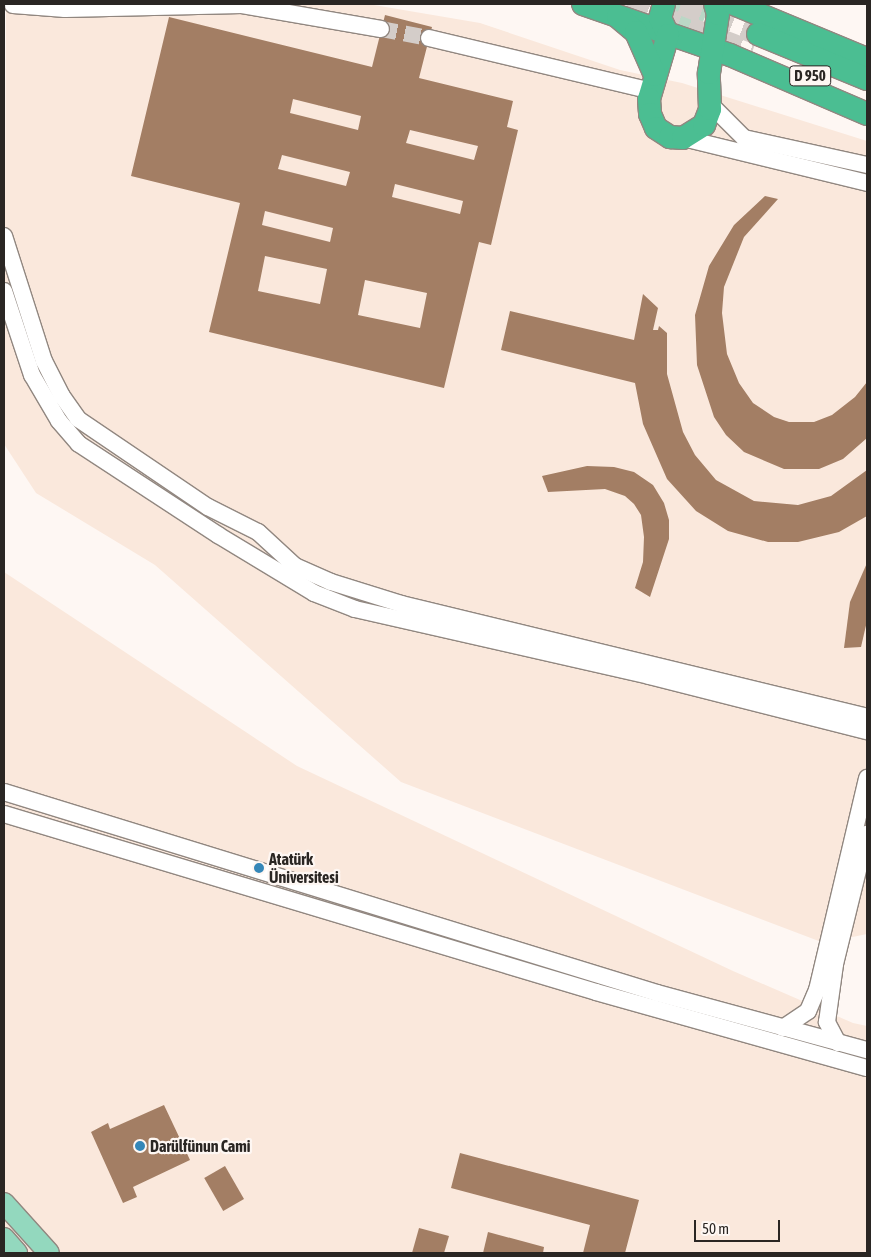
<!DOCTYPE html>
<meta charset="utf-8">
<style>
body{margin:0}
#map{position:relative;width:871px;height:1257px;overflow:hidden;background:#fef7f3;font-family:"Asap Condensed",sans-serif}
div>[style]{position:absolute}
.built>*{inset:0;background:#fae8dc}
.green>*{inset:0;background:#bbd7c6}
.building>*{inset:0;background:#a37e64;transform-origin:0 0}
.minor-tunnel>*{height:16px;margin-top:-8px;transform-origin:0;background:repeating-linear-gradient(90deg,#d4cdc9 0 16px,transparent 0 24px)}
.highway-tunnel>*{height:22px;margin-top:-11px;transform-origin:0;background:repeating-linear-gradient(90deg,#d4cdc9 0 22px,transparent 0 33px)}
.roads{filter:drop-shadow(1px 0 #918780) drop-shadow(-1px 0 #918780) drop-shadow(0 1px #918780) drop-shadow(0 -1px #918780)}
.minor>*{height:16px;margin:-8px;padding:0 8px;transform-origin:8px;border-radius:8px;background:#fff}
.major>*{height:20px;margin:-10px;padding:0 10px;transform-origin:10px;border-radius:10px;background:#93d8be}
.highway>*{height:22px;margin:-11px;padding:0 11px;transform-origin:11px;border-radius:11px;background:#4bbe92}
.dots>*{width:14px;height:14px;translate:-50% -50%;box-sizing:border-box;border:2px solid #fef7f3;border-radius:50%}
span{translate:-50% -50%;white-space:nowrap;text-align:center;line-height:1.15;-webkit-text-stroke:4.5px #fef7f3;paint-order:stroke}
.shield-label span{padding:1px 4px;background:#fef7f3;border:1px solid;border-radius:4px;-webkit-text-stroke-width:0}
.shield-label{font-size:15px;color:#2a2623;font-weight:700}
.poi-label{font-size:16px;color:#2a2623;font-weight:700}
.left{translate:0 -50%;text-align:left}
.frame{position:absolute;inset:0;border:5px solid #2a2623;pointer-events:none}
.scale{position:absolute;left:694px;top:1220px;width:86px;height:22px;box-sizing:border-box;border:2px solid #2a2623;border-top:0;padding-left:6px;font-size:15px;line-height:18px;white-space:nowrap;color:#2a2623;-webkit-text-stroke:4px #fef7f3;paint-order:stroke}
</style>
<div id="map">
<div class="built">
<i style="clip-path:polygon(6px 4px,368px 4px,480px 23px,620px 70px,682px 83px,867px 141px,867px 934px,824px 943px,401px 782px,155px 565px,36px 493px,4px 444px)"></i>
<i style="clip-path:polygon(4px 572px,297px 766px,733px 971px,853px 1023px,867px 1026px,867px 1253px,4px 1253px)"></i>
</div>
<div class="green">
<i style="clip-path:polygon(674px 4px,703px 4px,706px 15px,701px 26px,690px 31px,678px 28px,672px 20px)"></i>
</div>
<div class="building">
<i style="clip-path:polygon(evenodd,385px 15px,432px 27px,419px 78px,513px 101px,507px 127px,518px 130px,491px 245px,479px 242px,444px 388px,209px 332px,240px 203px,131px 176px,169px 17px,372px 67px,385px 15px,293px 99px,361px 116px,358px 130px,290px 113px,293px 99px,385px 15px,410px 130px,478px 146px,474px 160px,406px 143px,410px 130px,385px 15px,282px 155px,350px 172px,346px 186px,278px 169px,282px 155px,385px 15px,395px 184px,463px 201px,460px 214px,392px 197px,395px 184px,385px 15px,265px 211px,333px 228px,330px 242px,262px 225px,265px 211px,385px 15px,265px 256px,327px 269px,320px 304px,258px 291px,265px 256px,385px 15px,365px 280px,427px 293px,420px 328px,358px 315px,365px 280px)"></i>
<i style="clip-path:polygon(765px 196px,778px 199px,744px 237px,724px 287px,722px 313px,727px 354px,739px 383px,753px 403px,774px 417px,789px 422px,814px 422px,832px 415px,855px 397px,867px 382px,867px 438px,843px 459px,819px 469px,784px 469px,744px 452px,726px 435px,714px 417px,697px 365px,695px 315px,709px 266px,734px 225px)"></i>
<i style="clip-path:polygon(643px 294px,658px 308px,653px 330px,658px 330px,659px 326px,667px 333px,667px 374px,683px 432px,695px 455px,716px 480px,754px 501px,798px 505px,831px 496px,867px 470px,867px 516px,839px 532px,798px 542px,768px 542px,728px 531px,696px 511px,667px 479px,643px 424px,635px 383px,501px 350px,510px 311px,634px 340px)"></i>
<i style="clip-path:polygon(587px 466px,614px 467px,634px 472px,653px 485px,664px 503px,669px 520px,669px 539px,650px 597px,635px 588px,643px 562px,644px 537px,641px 515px,634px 504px,625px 496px,605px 489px,548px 492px,542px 476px)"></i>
<i style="clip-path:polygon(867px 563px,867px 621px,861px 647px,844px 648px,850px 602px)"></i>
<i style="clip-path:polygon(164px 1105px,190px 1160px,133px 1187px,137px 1197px,123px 1203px,91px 1132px,108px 1123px,110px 1129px)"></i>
<i style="clip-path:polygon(460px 1153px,639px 1200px,625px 1253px,583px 1253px,590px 1225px,451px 1188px)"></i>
<i style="left:225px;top:1166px;width:38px;height:24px;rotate:60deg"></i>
<i style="clip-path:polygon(419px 1228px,449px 1236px,444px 1253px,412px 1253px)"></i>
<i style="clip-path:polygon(488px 1232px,544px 1247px,543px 1253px,483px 1253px)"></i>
</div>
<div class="minor-tunnel">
<i style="left:381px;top:29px;width:49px;rotate:10.6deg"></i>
</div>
<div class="highway-tunnel">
<i style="left:627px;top:4px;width:134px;rotate:21deg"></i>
<i style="left:681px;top:4px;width:83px;rotate:21.3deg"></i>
</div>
<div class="roads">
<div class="minor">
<i style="left:13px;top:5px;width:52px;rotate:4.4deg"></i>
<i style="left:65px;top:9px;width:177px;rotate:-1.3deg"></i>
<i style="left:242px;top:5px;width:141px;rotate:9.8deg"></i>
<i style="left:429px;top:38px;width:228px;rotate:13.4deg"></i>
<i style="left:710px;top:104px;width:48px;rotate:45deg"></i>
<i style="left:744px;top:138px;width:126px;rotate:12.4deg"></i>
<i style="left:683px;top:138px;width:189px;rotate:13.7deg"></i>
<i style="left:4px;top:236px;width:131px;rotate:72.3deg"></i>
<i style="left:44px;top:361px;width:39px;rotate:63deg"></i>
<i style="left:62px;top:396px;width:28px;rotate:55deg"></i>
<i style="left:78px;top:419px;width:157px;rotate:34.1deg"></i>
<i style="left:208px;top:507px;width:56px;rotate:26.6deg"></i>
<i style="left:258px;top:532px;width:50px;rotate:42.6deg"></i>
<i style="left:295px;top:566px;width:39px;rotate:24deg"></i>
<i style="left:331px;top:582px;width:73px;rotate:17.4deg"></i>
<i style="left:401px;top:604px;width:480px;rotate:13.6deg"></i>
<i style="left:4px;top:291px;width:89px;rotate:71.6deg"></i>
<i style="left:32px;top:375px;width:53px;rotate:59.6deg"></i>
<i style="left:59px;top:421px;width:30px;rotate:49deg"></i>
<i style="left:79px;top:444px;width:166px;rotate:33.2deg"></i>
<i style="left:218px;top:535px;width:112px;rotate:31.1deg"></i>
<i style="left:314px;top:593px;width:44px;rotate:21.3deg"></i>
<i style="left:355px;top:609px;width:302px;rotate:12.8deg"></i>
<i style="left:649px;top:676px;width:225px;rotate:14.2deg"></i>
<i style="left:4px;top:792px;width:683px;rotate:17.11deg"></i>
<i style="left:657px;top:993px;width:218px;rotate:15.2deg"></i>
<i style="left:4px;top:814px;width:618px;rotate:16.73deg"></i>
<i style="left:596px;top:992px;width:281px;rotate:15.7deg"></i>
<i style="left:783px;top:1028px;width:30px;rotate:-34deg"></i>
<i style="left:808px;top:1011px;width:23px;rotate:-67deg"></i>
<i style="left:817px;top:990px;width:218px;rotate:-76.7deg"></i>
<i style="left:838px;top:1043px;width:24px;rotate:-118deg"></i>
<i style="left:827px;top:1022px;width:59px;rotate:-82.1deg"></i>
<i style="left:835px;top:964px;width:134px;rotate:-76.2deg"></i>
</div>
<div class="major">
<i style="left:4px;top:1203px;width:67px;rotate:48deg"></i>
<i style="left:4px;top:1238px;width:20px;rotate:49deg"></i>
</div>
<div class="highway">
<i style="left:583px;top:4px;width:156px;rotate:19.1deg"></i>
<i style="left:730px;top:55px;width:149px;rotate:23.3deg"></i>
<i style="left:664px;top:4px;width:15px;rotate:106deg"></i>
<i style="left:660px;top:18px;width:19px;rotate:65deg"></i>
<i style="left:668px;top:35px;width:67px;rotate:106.5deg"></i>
<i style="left:649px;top:99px;width:15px;rotate:86deg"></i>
<i style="left:650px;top:114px;width:15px;rotate:67deg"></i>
<i style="left:656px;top:128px;width:17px;rotate:33deg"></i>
<i style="left:670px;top:137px;width:13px;rotate:4deg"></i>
<i style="left:683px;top:138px;width:25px;rotate:-32deg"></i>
<i style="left:704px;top:125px;width:17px;rotate:-69deg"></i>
<i style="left:710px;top:109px;width:36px;rotate:-92deg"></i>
<i style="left:709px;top:73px;width:60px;rotate:-81.3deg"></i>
<i style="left:718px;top:14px;width:10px;rotate:-107deg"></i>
<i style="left:734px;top:4px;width:144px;rotate:22.5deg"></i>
<i style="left:618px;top:17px;width:23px;rotate:40deg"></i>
<i style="left:636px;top:32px;width:47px;rotate:66.2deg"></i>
<i style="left:758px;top:34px;width:118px;rotate:22.4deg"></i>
</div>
</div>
<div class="dots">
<i style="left:259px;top:868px;background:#3587b8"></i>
<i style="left:140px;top:1146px;background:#3587b8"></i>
</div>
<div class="shield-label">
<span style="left:810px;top:76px">D 950</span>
</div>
<div class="poi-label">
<span class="left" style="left:269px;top:868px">Atatürk<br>Üniversitesi</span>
<span class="left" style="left:150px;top:1146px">Darülfünun Cami</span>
</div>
<div class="frame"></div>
<div class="scale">50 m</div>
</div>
